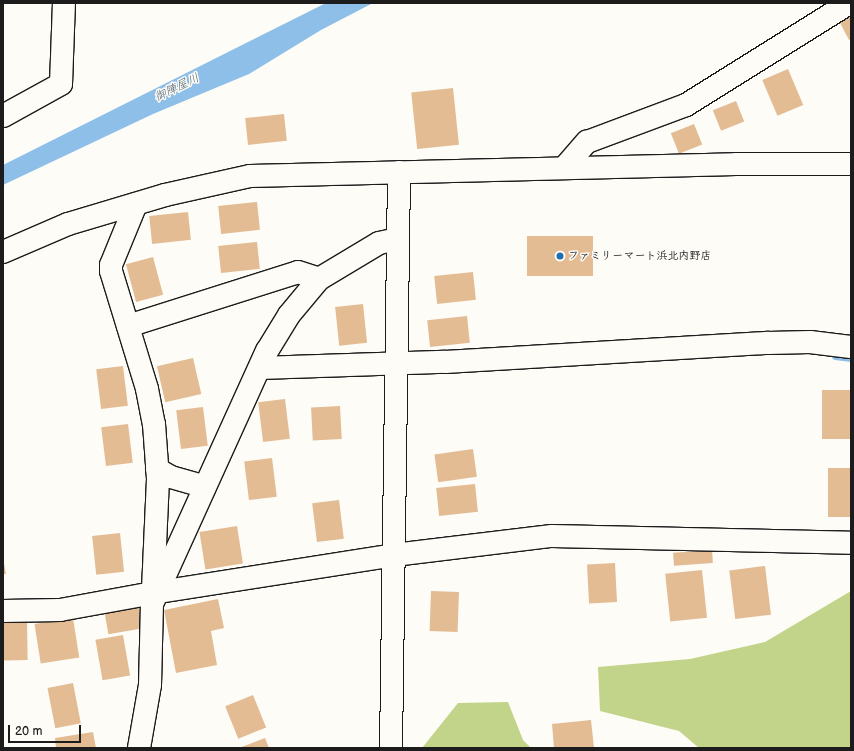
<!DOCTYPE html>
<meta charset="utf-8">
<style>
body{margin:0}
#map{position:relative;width:854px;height:751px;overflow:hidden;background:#fdfcf7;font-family:"Balsamiq Sans","Klee One",sans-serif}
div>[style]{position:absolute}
.green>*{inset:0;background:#c2d489}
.water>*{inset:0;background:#8dbfe9}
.stream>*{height:7px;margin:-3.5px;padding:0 3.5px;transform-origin:3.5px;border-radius:3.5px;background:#8dbfe9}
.building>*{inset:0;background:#e3bc94;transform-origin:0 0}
.roads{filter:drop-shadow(1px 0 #1c1c1c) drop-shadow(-1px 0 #1c1c1c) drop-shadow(0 1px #1c1c1c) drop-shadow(0 -1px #1c1c1c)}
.minor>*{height:22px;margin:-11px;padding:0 11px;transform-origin:11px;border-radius:11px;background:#fdfcf7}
.dots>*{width:11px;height:11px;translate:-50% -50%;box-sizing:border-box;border:2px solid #fdfcf7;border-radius:50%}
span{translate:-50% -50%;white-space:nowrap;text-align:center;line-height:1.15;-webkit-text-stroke:3px #fdfcf7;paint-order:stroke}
.poi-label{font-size:11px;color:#1c1c1c;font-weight:700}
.left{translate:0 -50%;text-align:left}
.water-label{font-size:12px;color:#495d6e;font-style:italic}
.frame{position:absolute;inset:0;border:4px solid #1c1c1c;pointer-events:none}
.scale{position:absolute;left:8px;top:725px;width:73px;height:18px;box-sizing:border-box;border:2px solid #1c1c1c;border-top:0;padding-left:5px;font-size:12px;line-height:14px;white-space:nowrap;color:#1c1c1c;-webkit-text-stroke:3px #fdfcf7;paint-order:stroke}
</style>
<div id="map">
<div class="green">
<i style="clip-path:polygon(851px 591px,851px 748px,699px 748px,679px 731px,600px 711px,598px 667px,690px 659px,765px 642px)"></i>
<i style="clip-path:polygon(508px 702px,523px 740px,531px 748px,422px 748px,458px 703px)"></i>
</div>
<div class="water">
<i style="clip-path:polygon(326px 3px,373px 3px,321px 30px,249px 74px,153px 114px,3px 185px,3px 165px)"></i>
</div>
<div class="stream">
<i style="left:835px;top:356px;width:16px;rotate:7deg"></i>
</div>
<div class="building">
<i style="clip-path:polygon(851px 15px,851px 39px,849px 40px,839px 21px)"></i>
<i style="left:788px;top:69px;width:39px;height:28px;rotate:67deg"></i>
<i style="left:453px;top:88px;width:57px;height:42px;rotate:84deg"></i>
<i style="left:736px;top:101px;width:22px;height:25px;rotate:68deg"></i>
<i style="left:284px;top:114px;width:27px;height:39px;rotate:84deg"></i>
<i style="left:694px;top:124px;width:22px;height:25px;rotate:68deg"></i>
<i style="left:257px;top:202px;width:28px;height:39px;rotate:84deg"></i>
<i style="left:188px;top:212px;width:28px;height:39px;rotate:84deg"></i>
<i style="left:527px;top:236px;width:66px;height:40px"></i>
<i style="left:257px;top:242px;width:27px;height:39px;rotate:84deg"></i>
<i style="left:153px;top:257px;width:39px;height:28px;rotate:75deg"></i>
<i style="left:473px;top:272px;width:28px;height:39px;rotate:84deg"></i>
<i style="left:363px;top:304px;width:39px;height:28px;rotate:84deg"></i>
<i style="left:467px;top:316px;width:27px;height:40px;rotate:84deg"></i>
<i style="left:193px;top:358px;width:37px;height:37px;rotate:77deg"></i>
<i style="left:123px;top:366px;width:40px;height:27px;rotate:83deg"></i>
<i style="left:822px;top:390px;width:29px;height:49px"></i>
<i style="left:285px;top:399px;width:40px;height:27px;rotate:83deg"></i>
<i style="left:340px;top:406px;width:33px;height:29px;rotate:87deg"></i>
<i style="left:203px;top:407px;width:39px;height:27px;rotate:83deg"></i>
<i style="left:128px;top:424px;width:39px;height:27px;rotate:83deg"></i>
<i style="left:473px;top:449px;width:28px;height:39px;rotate:82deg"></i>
<i style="left:272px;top:458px;width:39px;height:28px;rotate:83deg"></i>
<i style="left:828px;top:468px;width:23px;height:49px"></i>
<i style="left:475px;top:484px;width:28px;height:39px;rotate:84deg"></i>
<i style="left:339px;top:500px;width:39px;height:27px;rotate:83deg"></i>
<i style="left:237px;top:526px;width:38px;height:38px;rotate:81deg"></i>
<i style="left:120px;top:533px;width:39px;height:28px;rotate:84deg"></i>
<i style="left:712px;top:550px;width:13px;height:39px;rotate:86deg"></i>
<i style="clip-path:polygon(3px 558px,6px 574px,3px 574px)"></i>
<i style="left:615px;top:563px;width:39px;height:28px;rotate:87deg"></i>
<i style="left:765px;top:566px;width:49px;height:36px;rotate:83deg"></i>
<i style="left:702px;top:570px;width:48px;height:37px;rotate:84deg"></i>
<i style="left:431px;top:591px;width:28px;height:40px;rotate:2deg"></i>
<i style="clip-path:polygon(218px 599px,224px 628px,211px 631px,217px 665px,176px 673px,164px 610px)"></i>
<i style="left:142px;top:606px;width:22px;height:38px;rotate:80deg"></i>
<i style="left:73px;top:618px;width:40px;height:39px;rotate:81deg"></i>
<i style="left:27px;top:621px;width:39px;height:24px;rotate:89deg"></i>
<i style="left:123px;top:635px;width:41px;height:28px;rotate:80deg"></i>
<i style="left:73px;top:683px;width:41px;height:26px;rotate:79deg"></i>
<i style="left:253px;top:695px;width:35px;height:30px;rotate:68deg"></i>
<i style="clip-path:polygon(591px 720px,594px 748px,554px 748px,552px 724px)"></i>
<i style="clip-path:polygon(93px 732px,96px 748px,56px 748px,55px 738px)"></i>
<i style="clip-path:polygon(265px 738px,269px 748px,239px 748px)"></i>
</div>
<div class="roads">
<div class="minor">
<i style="left:3px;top:116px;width:66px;rotate:-28.9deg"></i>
<i style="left:61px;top:84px;width:81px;rotate:-87.9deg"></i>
<i style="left:564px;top:168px;width:35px;rotate:-49deg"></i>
<i style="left:587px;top:142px;width:106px;rotate:-20.5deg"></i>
<i style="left:686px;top:105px;width:192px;rotate:-32deg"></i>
<i style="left:136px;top:204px;width:66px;rotate:112.3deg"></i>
<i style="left:111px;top:265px;width:6px;rotate:90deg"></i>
<i style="left:111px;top:271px;width:123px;rotate:73deg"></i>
<i style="left:147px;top:389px;width:36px;rotate:79deg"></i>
<i style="left:154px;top:424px;width:55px;rotate:85.8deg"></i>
<i style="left:158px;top:479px;width:112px;rotate:92.6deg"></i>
<i style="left:3px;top:252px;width:71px;rotate:-23.3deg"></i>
<i style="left:68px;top:224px;width:101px;rotate:-16.6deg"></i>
<i style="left:165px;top:195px;width:87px;rotate:-12.6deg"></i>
<i style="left:250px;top:176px;width:486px;rotate:-1.4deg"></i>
<i style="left:736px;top:164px;width:115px"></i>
<i style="left:128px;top:326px;width:178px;rotate:-17.6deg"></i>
<i style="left:298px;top:272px;width:22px;rotate:18deg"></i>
<i style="left:260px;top:368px;width:185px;rotate:-1.9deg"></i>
<i style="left:445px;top:362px;width:324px;rotate:-3.4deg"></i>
<i style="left:768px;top:343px;width:42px;rotate:-1.4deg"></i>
<i style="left:810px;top:342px;width:41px;rotate:7deg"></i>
<i style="left:157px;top:469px;width:16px;rotate:30deg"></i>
<i style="left:171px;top:477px;width:35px;rotate:16deg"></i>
<i style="left:3px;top:611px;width:57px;rotate:-1deg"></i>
<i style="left:60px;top:610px;width:101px;rotate:-10.3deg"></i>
<i style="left:159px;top:592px;width:238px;rotate:-8.9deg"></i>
<i style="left:394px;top:555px;width:159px;rotate:-6.9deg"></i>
<i style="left:552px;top:536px;width:299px;rotate:1.3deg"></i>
<i style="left:139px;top:748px;width:64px;rotate:-80.1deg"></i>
<i style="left:150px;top:685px;width:81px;rotate:-88.6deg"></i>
<i style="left:152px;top:604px;width:278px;rotate:-65.6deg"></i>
<i style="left:267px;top:351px;width:42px;rotate:-58.6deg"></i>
<i style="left:289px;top:315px;width:47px;rotate:-50.2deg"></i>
<i style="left:319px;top:279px;width:70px;rotate:-31deg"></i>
<i style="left:379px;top:243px;width:19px;rotate:-12deg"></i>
<i style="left:391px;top:748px;width:576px;rotate:-89.2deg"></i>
</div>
</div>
<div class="dots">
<i style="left:560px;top:256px;background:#1f6fb2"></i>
</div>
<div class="poi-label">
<span class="left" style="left:568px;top:256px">ファミリーマート浜北内野店</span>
</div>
<div class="water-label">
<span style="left:177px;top:88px;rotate:-26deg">御陣屋川</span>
</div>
<div class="frame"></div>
<div class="scale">20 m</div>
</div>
